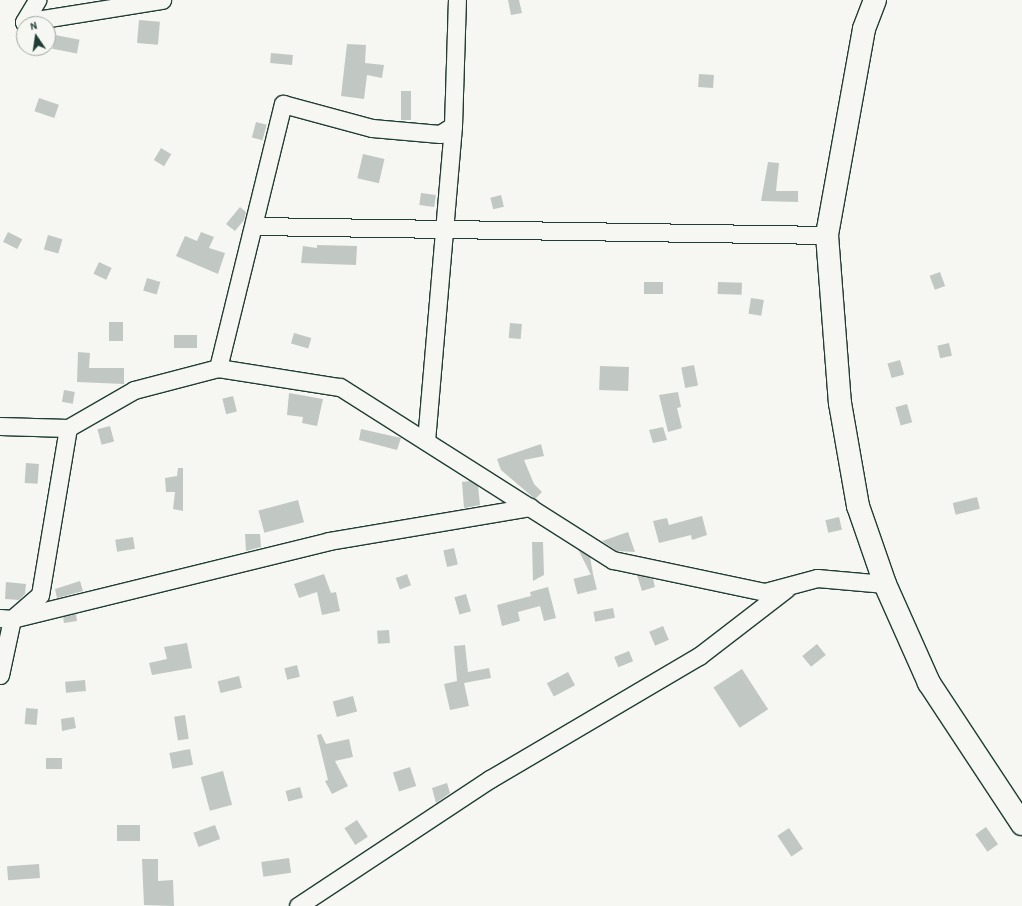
<!DOCTYPE html>
<style>
body{margin:0}
#map{position:relative;width:1022px;height:906px;overflow:hidden;background:#f6f6f2;font-family:"Patrick Hand",sans-serif}
div>[style]{position:absolute}
.building>*{inset:0;background:#c1c8c3;transform-origin:0 0}
.roads{filter:drop-shadow(1px 0 #1f3d34) drop-shadow(-1px 0 #1f3d34) drop-shadow(0 1px #1f3d34) drop-shadow(0 -1px #1f3d34)}
.minor>*{height:17px;margin:-8.5px;padding:0 8.5px;transform-origin:8.5px;border-radius:8.5px;background:#f6f6f2}
.secondary>*{height:22px;margin:-11px;padding:0 11px;transform-origin:11px;border-radius:11px;background:#f6f6f2}
span{translate:-50% -50%;white-space:nowrap;text-align:center;line-height:1.15;-webkit-text-stroke:4px #f6f6f2;paint-order:stroke}
.north{position:absolute;left:16px;top:16px;width:40px;height:40px;box-sizing:border-box;background:#f6f6f2;border:1px solid #a0aca6;border-radius:50%;rotate:347deg;font-size:11px;font-weight:700;line-height:16px;text-align:center;color:#1f3d34}
.north::after{content:'';display:block;margin:auto;width:14px;height:18px;background:#1f3d34;clip-path:polygon(50% 0,100% 100%,50% 72%,0 100%)}
</style>
<div id="map">
<div class="building">
<i style="clip-path:polygon(508px 0,519px 0,522px 13px,511px 15px)"></i>
<i style="left:139px;top:20px;width:21px;height:23px;rotate:5deg"></i>
<i style="left:55px;top:35px;width:25px;height:14px;rotate:11deg"></i>
<i style="clip-path:polygon(347px 44px,366px 45px,365px 63px,384px 65px,382px 78px,367px 75px,364px 99px,341px 96px)"></i>
<i style="left:271px;top:53px;width:22px;height:10px;rotate:5deg"></i>
<i style="left:699px;top:74px;width:15px;height:13px;rotate:4deg"></i>
<i style="left:401px;top:91px;width:10px;height:29px"></i>
<i style="left:39px;top:98px;width:21px;height:14px;rotate:19deg"></i>
<i style="left:256px;top:122px;width:11px;height:16px;rotate:15deg"></i>
<i style="left:161px;top:148px;width:12px;height:14px;rotate:31deg"></i>
<i style="left:363px;top:154px;width:22px;height:25px;rotate:13deg"></i>
<i style="clip-path:polygon(768px 162px,779px 163px,776px 191px,798px 191px,798px 202px,761px 201px)"></i>
<i style="left:421px;top:193px;width:15px;height:12px;rotate:8deg"></i>
<i style="left:501px;top:195px;width:12px;height:11px;rotate:76deg"></i>
<i style="clip-path:polygon(240px 207px,246px 212px,244px 220px,235px 231px,226px 224px)"></i>
<i style="left:8px;top:232px;width:16px;height:11px;rotate:27deg"></i>
<i style="clip-path:polygon(201px 232px,214px 237px,209px 248px,225px 253px,218px 274px,176px 256px,185px 236px,197px 241px)"></i>
<i style="left:48px;top:235px;width:15px;height:15px;rotate:16deg"></i>
<i style="clip-path:polygon(317px 245px,357px 246px,356px 265px,301px 263px,303px 246px,317px 248px)"></i>
<i style="left:99px;top:262px;width:14px;height:13px;rotate:25deg"></i>
<i style="left:940px;top:272px;width:15px;height:11px;rotate:70deg"></i>
<i style="left:147px;top:278px;width:14px;height:13px;rotate:17deg"></i>
<i style="left:663px;top:282px;width:12px;height:19px;rotate:90deg"></i>
<i style="left:718px;top:282px;width:24px;height:12px;rotate:2deg"></i>
<i style="left:751px;top:298px;width:13px;height:16px;rotate:9deg"></i>
<i style="left:109px;top:322px;width:14px;height:19px"></i>
<i style="left:510px;top:323px;width:12px;height:15px;rotate:5deg"></i>
<i style="left:294px;top:333px;width:18px;height:11px;rotate:16deg"></i>
<i style="left:197px;top:335px;width:13px;height:23px;rotate:90deg"></i>
<i style="left:949px;top:343px;width:13px;height:12px;rotate:77deg"></i>
<i style="clip-path:polygon(78px 352px,90px 353px,89px 368px,124px 368px,124px 384px,77px 382px)"></i>
<i style="left:900px;top:360px;width:15px;height:13px;rotate:74deg"></i>
<i style="left:694px;top:365px;width:21px;height:13px;rotate:79deg"></i>
<i style="left:600px;top:366px;width:29px;height:24px;rotate:2deg"></i>
<i style="left:64px;top:390px;width:11px;height:12px;rotate:10deg"></i>
<i style="clip-path:polygon(678px 392px,681px 407px,677px 408px,682px 428px,668px 432px,659px 395px)"></i>
<i style="clip-path:polygon(289px 393px,323px 399px,317px 426px,302px 423px,303px 417px,287px 415px)"></i>
<i style="left:233px;top:396px;width:16px;height:11px;rotate:76deg"></i>
<i style="left:907px;top:404px;width:19px;height:12px;rotate:74deg"></i>
<i style="left:110px;top:426px;width:16px;height:13px;rotate:75deg"></i>
<i style="clip-path:polygon(663px 427px,667px 440px,653px 443px,649px 430px)"></i>
<i style="clip-path:polygon(361px 429px,401px 438px,397px 450px,359px 440px)"></i>
<i style="clip-path:polygon(541px 444px,544px 456px,524px 460px,534px 484px,542px 492px,535px 499px,501px 470px,497px 459px)"></i>
<i style="left:26px;top:463px;width:13px;height:20px;rotate:4deg"></i>
<i style="clip-path:polygon(178px 468px,183px 468px,183px 511px,173px 509px,175px 492px,166px 492px,165px 478px,177px 476px)"></i>
<i style="clip-path:polygon(470px 481px,478px 486px,480px 505px,464px 508px,462px 482px)"></i>
<i style="left:977px;top:497px;width:12px;height:25px;rotate:76deg"></i>
<i style="left:298px;top:500px;width:23px;height:41px;rotate:75deg"></i>
<i style="clip-path:polygon(702px 516px,707px 535px,692px 540px,691px 535px,659px 543px,653px 521px,667px 518px,669px 525px)"></i>
<i style="left:839px;top:517px;width:13px;height:14px;rotate:77deg"></i>
<i style="clip-path:polygon(628px 532px,635px 552px,617px 551px,602px 541px)"></i>
<i style="clip-path:polygon(245px 534px,260px 534px,261px 547px,246px 551px)"></i>
<i style="left:133px;top:537px;width:12px;height:18px;rotate:81deg"></i>
<i style="clip-path:polygon(532px 542px,543px 542px,544px 575px,533px 581px)"></i>
<i style="left:454px;top:548px;width:17px;height:11px;rotate:77deg"></i>
<i style="clip-path:polygon(578px 549px,590px 557px,593px 574px,591px 575px)"></i>
<i style="clip-path:polygon(324px 574px,331px 593px,336px 592px,340px 611px,322px 615px,317px 592px,299px 598px,294px 584px)"></i>
<i style="left:407px;top:574px;width:12px;height:12px;rotate:70deg"></i>
<i style="left:593px;top:574px;width:16px;height:20px;rotate:76deg"></i>
<i style="clip-path:polygon(637px 575px,653px 579px,655px 587px,642px 591px)"></i>
<i style="clip-path:polygon(80px 581px,83px 591px,57px 598px,55px 589px)"></i>
<i style="clip-path:polygon(6px 582px,26px 584px,25px 594px,19px 600px,5px 599px)"></i>
<i style="clip-path:polygon(548px 587px,556px 618px,544px 621px,540px 606px,518px 612px,520px 621px,502px 626px,497px 605px,531px 596px,530px 592px)"></i>
<i style="left:466px;top:594px;width:18px;height:12px;rotate:74deg"></i>
<i style="left:613px;top:608px;width:10px;height:20px;rotate:79deg"></i>
<i style="clip-path:polygon(76px 614px,77px 621px,64px 623px,63px 617px)"></i>
<i style="left:663px;top:626px;width:15px;height:15px;rotate:67deg"></i>
<i style="left:389px;top:630px;width:13px;height:12px;rotate:86deg"></i>
<i style="clip-path:polygon(187px 643px,192px 668px,152px 675px,149px 663px,167px 659px,164px 647px)"></i>
<i style="left:817px;top:644px;width:14px;height:19px;rotate:51deg"></i>
<i style="clip-path:polygon(465px 645px,468px 672px,489px 668px,491px 678px,464px 683px,469px 706px,450px 710px,444px 684px,457px 681px,454px 646px)"></i>
<i style="left:629px;top:651px;width:11px;height:16px;rotate:68deg"></i>
<i style="left:297px;top:665px;width:12px;height:13px;rotate:76deg"></i>
<i style="left:742px;top:669px;width:48px;height:34px;rotate:57deg"></i>
<i style="left:568px;top:672px;width:15px;height:24px;rotate:62deg"></i>
<i style="left:239px;top:676px;width:12px;height:22px;rotate:76deg"></i>
<i style="left:85px;top:680px;width:11px;height:20px;rotate:85deg"></i>
<i style="left:353px;top:696px;width:16px;height:21px;rotate:75deg"></i>
<i style="left:26px;top:708px;width:12px;height:16px;rotate:5deg"></i>
<i style="left:185px;top:715px;width:24px;height:11px;rotate:81deg"></i>
<i style="clip-path:polygon(74px 717px,76px 728px,62px 731px,61px 719px)"></i>
<i style="clip-path:polygon(321px 734px,326px 744px,349px 739px,353px 757px,335px 761px,348px 786px,332px 794px,325px 781px,328px 780px,317px 735px)"></i>
<i style="left:190px;top:749px;width:16px;height:21px;rotate:79deg"></i>
<i style="left:46px;top:758px;width:16px;height:11px"></i>
<i style="left:410px;top:767px;width:20px;height:18px;rotate:72deg"></i>
<i style="left:223px;top:771px;width:35px;height:23px;rotate:75deg"></i>
<i style="clip-path:polygon(447px 783px,450px 793px,436px 803px,432px 788px)"></i>
<i style="left:300px;top:787px;width:11px;height:15px;rotate:75deg"></i>
<i style="left:357px;top:820px;width:20px;height:15px;rotate:57deg"></i>
<i style="left:117px;top:825px;width:23px;height:16px"></i>
<i style="left:215px;top:825px;width:15px;height:23px;rotate:70deg"></i>
<i style="left:986px;top:827px;width:21px;height:13px;rotate:55deg"></i>
<i style="left:789px;top:828px;width:25px;height:14px;rotate:56deg"></i>
<i style="left:289px;top:858px;width:15px;height:28px;rotate:82deg"></i>
<i style="clip-path:polygon(142px 859px,158px 859px,158px 881px,173px 880px,174px 906px,144px 905px)"></i>
<i style="left:39px;top:864px;width:14px;height:32px;rotate:86deg"></i>
</div>
<div class="roads">
<div class="minor">
<i style="left:24px;top:22px;width:140px;rotate:-9.1deg"></i>
<i style="left:24px;top:22px;width:26px;rotate:-59deg"></i>
<i style="left:255px;top:226px;width:572px;rotate:0.9deg"></i>
<i style="left:218px;top:368px;width:272px;rotate:-76.2deg"></i>
<i style="left:283px;top:104px;width:92px;rotate:15.1deg"></i>
<i style="left:372px;top:128px;width:68px;rotate:5deg"></i>
<i style="left:440px;top:134px;width:15px;rotate:-32deg"></i>
<i style="left:0;top:426px;width:68px;rotate:1.7deg"></i>
<i style="left:68px;top:428px;width:76px;rotate:-29.9deg"></i>
<i style="left:134px;top:390px;width:87px;rotate:-14.7deg"></i>
<i style="left:218px;top:368px;width:123px;rotate:8.9deg"></i>
<i style="left:340px;top:387px;width:323px;rotate:32.4deg"></i>
<i style="left:613px;top:560px;width:155px;rotate:11.9deg"></i>
<i style="left:765px;top:592px;width:54px;rotate:-15.1deg"></i>
<i style="left:817px;top:578px;width:68px;rotate:5deg"></i>
<i style="left:426px;top:441px;width:316px;rotate:-85.1deg"></i>
<i style="left:453px;top:126px;width:126px;rotate:-88.2deg"></i>
<i style="left:0;top:618px;width:12px;rotate:5deg"></i>
<i style="left:12px;top:619px;width:326px;rotate:-13.8deg"></i>
<i style="left:329px;top:541px;width:204px;rotate:-9.6deg"></i>
<i style="left:0;top:675px;width:57px;rotate:-77.9deg"></i>
<i style="left:12px;top:619px;width:37px;rotate:-41deg"></i>
<i style="left:40px;top:595px;width:169px;rotate:-80.5deg"></i>
<i style="left:298px;top:906px;width:230px;rotate:-33.5deg"></i>
<i style="left:490px;top:779px;width:243px;rotate:-30.5deg"></i>
<i style="left:699px;top:656px;width:110px;rotate:-37.6deg"></i>
</div>
<div class="secondary">
<i style="left:875px;top:0;width:31px;rotate:111deg"></i>
<i style="left:864px;top:29px;width:209px;rotate:100.2deg"></i>
<i style="left:827px;top:235px;width:169px;rotate:85.6deg"></i>
<i style="left:840px;top:403px;width:105px;rotate:80.1deg"></i>
<i style="left:858px;top:506px;width:83px;rotate:70.9deg"></i>
<i style="left:885px;top:584px;width:108px;rotate:66deg"></i>
<i style="left:929px;top:683px;width:169px;rotate:56.6deg"></i>
</div>
</div>
<div class="north">N</div>
</div>
